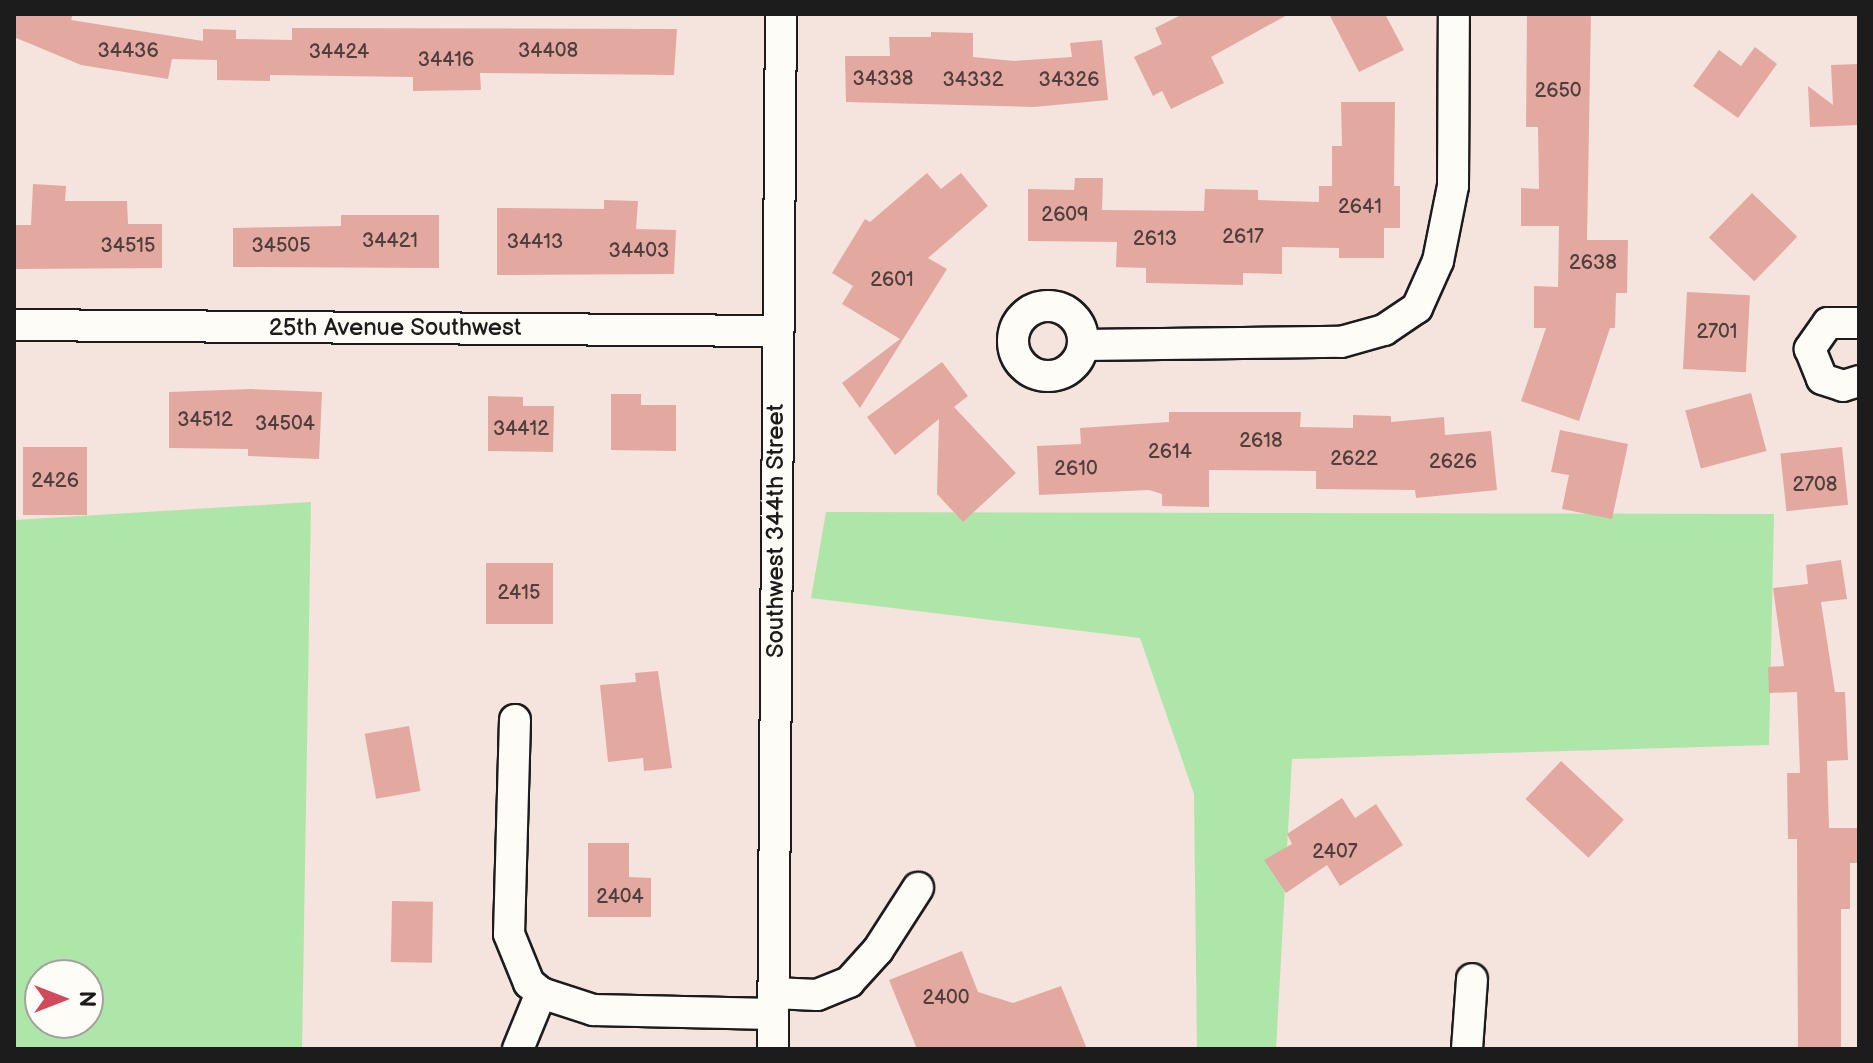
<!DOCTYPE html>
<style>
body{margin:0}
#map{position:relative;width:1873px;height:1063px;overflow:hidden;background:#f5e3dd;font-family:"Balsamiq Sans",sans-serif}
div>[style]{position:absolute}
.green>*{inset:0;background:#aee5a8}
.building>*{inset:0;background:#e3a9a0;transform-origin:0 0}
.roads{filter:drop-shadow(2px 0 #1c1c1c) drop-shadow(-2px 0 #1c1c1c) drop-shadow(0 2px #1c1c1c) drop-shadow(0 -2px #1c1c1c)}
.minor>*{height:30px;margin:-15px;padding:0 15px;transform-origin:15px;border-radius:15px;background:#fdfcf7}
.minor>.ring{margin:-15px;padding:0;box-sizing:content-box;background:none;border:30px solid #fdfcf7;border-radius:50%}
span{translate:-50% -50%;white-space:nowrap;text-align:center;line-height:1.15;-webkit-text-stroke:7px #fdfcf7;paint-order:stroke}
.number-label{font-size:20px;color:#4e3f3d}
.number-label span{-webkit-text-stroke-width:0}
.street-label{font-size:24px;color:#1c1c1c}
.frame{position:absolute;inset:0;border:16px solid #1c1c1c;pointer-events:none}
.north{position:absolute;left:24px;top:959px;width:80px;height:80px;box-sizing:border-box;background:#fdfcf7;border:2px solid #a3a29f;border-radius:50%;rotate:90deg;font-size:22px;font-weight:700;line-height:32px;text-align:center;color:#1c1c1c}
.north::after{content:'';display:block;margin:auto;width:28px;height:36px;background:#d1495b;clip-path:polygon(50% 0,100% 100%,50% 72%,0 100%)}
</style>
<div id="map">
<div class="green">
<i style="clip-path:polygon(evenodd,311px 502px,302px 1049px,14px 1049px,14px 520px,311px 502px,40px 975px,88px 975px,88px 1023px,40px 1023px,40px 975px)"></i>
<i style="clip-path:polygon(826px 512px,1774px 514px,1769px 745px,1292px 759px,1276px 1049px,1197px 1049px,1194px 794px,1140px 638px,811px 598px)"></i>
</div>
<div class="building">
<i style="clip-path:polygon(14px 14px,73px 14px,71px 20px,203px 41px,203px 29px,236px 30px,236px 39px,292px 40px,292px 28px,677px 29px,674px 75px,480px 73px,481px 90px,413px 91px,413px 77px,270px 75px,270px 81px,217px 80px,217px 60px,172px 59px,168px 79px,81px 65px,14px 37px)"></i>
<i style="clip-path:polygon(1183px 14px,1289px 14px,1211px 57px,1224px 83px,1171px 109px,1162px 91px,1153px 96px,1134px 57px,1162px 44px,1155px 28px)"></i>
<i style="clip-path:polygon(1329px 14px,1385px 14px,1404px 50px,1359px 72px)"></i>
<i style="clip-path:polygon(1527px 14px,1591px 14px,1587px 240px,1628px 240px,1627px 293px,1616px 293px,1615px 328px,1610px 328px,1579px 421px,1521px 401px,1546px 328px,1534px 328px,1534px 286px,1558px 287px,1559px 226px,1521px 226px,1521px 188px,1539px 189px,1538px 127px,1526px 127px)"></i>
<i style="clip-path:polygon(931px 32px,973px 33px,973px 57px,1014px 61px,1072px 57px,1070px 43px,1102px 40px,1108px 100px,1034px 107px,846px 102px,845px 56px,890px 56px,889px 37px,931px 37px)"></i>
<i style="clip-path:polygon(1755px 47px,1777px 64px,1738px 118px,1693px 86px,1719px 50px,1741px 66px)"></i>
<i style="clip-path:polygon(1859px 64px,1859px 125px,1810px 127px,1808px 86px,1833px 105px,1831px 65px)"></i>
<i style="clip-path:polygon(1341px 102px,1395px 102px,1394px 186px,1400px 186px,1400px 228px,1384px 228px,1384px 258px,1339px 258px,1339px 248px,1282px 247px,1282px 274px,1243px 273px,1243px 285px,1146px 283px,1146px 268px,1116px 267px,1117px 242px,1028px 241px,1028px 189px,1074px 190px,1075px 178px,1103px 178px,1102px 210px,1204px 211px,1205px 189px,1258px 190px,1258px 200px,1319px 202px,1319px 186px,1332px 186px,1332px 146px,1342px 146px)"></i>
<i style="clip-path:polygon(927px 173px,941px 189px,961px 173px,988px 206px,928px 258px,947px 269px,860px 408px,842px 383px,900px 339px,842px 304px,853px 286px,832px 273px,865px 219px,870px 222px)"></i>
<i style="clip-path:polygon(33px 184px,66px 186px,65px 201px,127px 201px,128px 224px,162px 224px,162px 268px,14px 269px,14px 225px,31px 225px)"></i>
<i style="left:1752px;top:193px;width:63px;height:62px;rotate:44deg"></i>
<i style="clip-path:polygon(604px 200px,638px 201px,636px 229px,676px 230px,674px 274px,497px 275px,497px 208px,604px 209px)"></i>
<i style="clip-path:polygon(341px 215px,439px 215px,439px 268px,233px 267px,233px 228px,341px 226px)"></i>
<i style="left:1687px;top:292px;width:63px;height:77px;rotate:3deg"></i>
<i style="clip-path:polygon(942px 362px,968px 396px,954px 407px,1016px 473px,963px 522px,937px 494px,939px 419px,895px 455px,867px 417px)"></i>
<i style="clip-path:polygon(251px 389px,322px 392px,319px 459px,248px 456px,248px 449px,169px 448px,169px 392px)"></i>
<i style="left:1751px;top:393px;width:60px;height:68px;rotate:75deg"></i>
<i style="clip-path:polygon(611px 394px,641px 394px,641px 405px,676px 405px,676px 451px,611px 450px)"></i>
<i style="clip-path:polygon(488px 396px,523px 397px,523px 406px,554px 406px,553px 452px,488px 451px)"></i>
<i style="clip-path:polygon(1169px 412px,1301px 412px,1300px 427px,1353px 428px,1353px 415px,1391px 416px,1391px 422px,1444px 417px,1445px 435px,1491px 431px,1497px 490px,1416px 498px,1415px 490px,1316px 489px,1316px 471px,1209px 470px,1209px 507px,1162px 506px,1162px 494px,1149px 490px,1039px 495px,1037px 446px,1081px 444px,1080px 428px,1169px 422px)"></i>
<i style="clip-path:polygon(1560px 430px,1628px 444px,1612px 519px,1562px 509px,1569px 475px,1551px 472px)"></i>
<i style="left:23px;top:447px;width:64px;height:68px"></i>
<i style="left:1842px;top:447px;width:58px;height:62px;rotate:84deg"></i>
<i style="clip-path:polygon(1841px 560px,1847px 599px,1821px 602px,1835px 692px,1845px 692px,1848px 760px,1827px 761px,1829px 828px,1857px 828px,1858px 863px,1850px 863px,1850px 909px,1841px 909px,1841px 1049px,1798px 1049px,1797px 839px,1788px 839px,1787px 773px,1800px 773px,1797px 692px,1769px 693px,1768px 667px,1784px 666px,1773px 588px,1808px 584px,1806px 565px)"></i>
<i style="left:486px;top:563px;width:67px;height:61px"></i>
<i style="clip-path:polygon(658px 671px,672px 768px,644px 771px,643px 758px,608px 762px,600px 685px,636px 682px,635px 673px)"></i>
<i style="left:409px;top:726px;width:66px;height:45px;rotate:80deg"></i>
<i style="left:1561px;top:761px;width:86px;height:52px;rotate:43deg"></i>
<i style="clip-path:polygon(1342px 798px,1355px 818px,1376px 804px,1403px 845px,1340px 886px,1327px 865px,1286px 893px,1264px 860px,1292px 844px,1287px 834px)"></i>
<i style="clip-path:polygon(588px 843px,629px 843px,629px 877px,651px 878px,651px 917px,588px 917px)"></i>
<i style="left:392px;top:901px;width:41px;height:61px;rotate:1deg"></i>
<i style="clip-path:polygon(962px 951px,978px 992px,1013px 1003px,1061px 986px,1087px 1049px,917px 1049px,889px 980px)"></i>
</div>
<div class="roads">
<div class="minor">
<i class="ring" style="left:1013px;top:306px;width:40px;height:40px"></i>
<i style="left:1859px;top:323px;width:31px;rotate:180deg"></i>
<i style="left:1828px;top:323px;width:32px;rotate:125deg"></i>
<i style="left:1810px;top:349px;width:32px;rotate:68deg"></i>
<i style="left:1822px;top:379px;width:22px;rotate:18deg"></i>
<i style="left:1843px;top:386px;width:17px;rotate:-17deg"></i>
<i style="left:14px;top:325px;width:762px;rotate:0.45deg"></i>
<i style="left:1083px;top:345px;width:258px;rotate:-0.7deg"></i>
<i style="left:1341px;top:342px;width:45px;rotate:-15.6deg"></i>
<i style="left:1384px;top:330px;width:40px;rotate:-34deg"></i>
<i style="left:1417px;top:308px;width:51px;rotate:-65.9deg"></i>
<i style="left:1438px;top:261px;width:76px;rotate:-78.7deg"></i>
<i style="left:1453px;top:186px;width:172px;rotate:-89.7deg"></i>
<i style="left:515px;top:720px;width:214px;rotate:91.6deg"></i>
<i style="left:509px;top:934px;width:53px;rotate:67.8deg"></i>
<i style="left:529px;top:983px;width:16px;rotate:40deg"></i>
<i style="left:541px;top:993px;width:55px;rotate:18.1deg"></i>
<i style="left:593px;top:1010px;width:180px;rotate:1.3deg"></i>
<i style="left:774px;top:993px;width:43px;rotate:2.7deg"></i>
<i style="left:817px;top:995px;width:35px;rotate:-22deg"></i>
<i style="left:849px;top:982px;width:43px;rotate:-47.8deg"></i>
<i style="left:878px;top:950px;width:74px;rotate:-57.2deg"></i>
<i style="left:518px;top:1049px;width:61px;rotate:-67.7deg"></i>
<i style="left:773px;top:1049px;width:1035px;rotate:-89.56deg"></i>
<i style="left:1467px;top:1049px;width:70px;rotate:-85.9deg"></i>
</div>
</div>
<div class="number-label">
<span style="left:128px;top:51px">34436</span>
<span style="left:548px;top:51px">34408</span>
<span style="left:339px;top:52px">34424</span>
<span style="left:446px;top:60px">34416</span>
<span style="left:883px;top:79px">34338</span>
<span style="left:973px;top:80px">34332</span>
<span style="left:1069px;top:80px">34326</span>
<span style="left:1558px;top:91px">2650</span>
<span style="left:1360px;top:207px">2641</span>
<span style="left:1065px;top:215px">2609</span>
<span style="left:1243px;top:237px">2617</span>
<span style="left:1155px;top:239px">2613</span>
<span style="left:390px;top:241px">34421</span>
<span style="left:535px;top:242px">34413</span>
<span style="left:128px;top:246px">34515</span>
<span style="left:281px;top:246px">34505</span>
<span style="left:639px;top:251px">34403</span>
<span style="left:1593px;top:263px">2638</span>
<span style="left:892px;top:280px">2601</span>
<span style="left:1717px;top:332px">2701</span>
<span style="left:205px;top:420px">34512</span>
<span style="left:285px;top:424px">34504</span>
<span style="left:521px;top:429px">34412</span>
<span style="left:1261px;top:441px">2618</span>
<span style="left:1170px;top:452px">2614</span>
<span style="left:1354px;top:459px">2622</span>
<span style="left:1453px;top:462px">2626</span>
<span style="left:1076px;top:469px">2610</span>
<span style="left:55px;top:481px">2426</span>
<span style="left:1815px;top:485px">2708</span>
<span style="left:519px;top:593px">2415</span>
<span style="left:1335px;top:852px">2407</span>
<span style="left:620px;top:897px">2404</span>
<span style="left:946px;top:998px">2400</span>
</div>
<div class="street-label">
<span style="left:395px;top:328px">25th Avenue Southwest</span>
<span style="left:776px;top:531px;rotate:-90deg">Southwest 344th Street</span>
</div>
<div class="frame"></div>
<div class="north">N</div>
</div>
